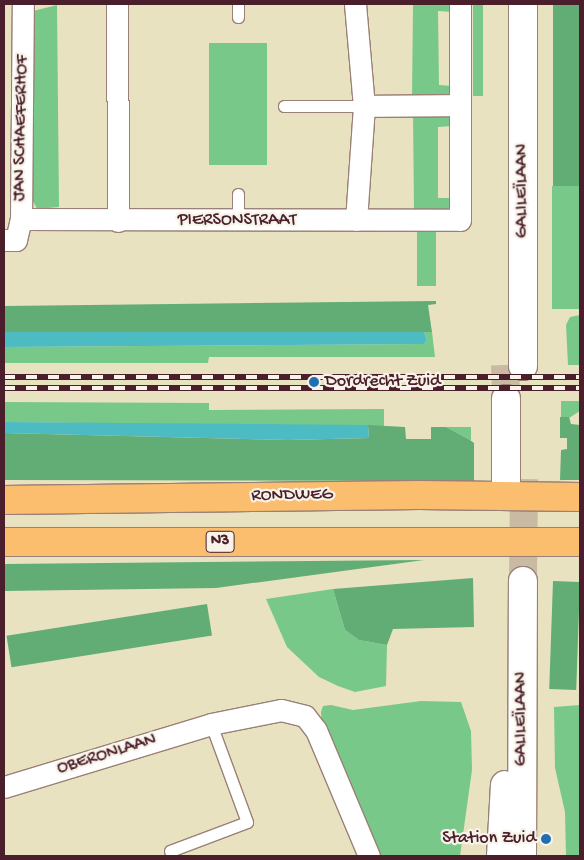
<!DOCTYPE html>
<meta charset="utf-8">
<style>
body{margin:0}
#map{position:relative;width:584px;height:860px;overflow:hidden;background:#e9e2c1;font-family:"Gochi Hand",sans-serif}
div>[style]{position:absolute}
.green>*{inset:0;background:#78c889;transform-origin:0 0}
.forest>*{inset:0;background:#62ac75;transform-origin:0 0}
.water>*{inset:0;background:#4cbbc2}
.tertiary-tunnel>*{height:28px;margin-top:-14px;transform-origin:0;background:repeating-linear-gradient(90deg,#c9bba3 0 28px,transparent 0 42px)}
.roads{filter:drop-shadow(1px 0 #9a8076) drop-shadow(-1px 0 #9a8076) drop-shadow(0 1px #9a8076) drop-shadow(0 -1px #9a8076)}
.service>*{height:11px;margin:-5.5px;padding:0 5.5px;transform-origin:5.5px;border-radius:5.5px;background:#fff}
.minor>*{height:21px;margin:-10.5px;padding:0 10.5px;transform-origin:10.5px;border-radius:10.5px;background:#fff}
.tertiary>*{height:28px;margin:-14px;padding:0 14px;transform-origin:14px;border-radius:14px;background:#fff}
.trunk>*{height:28px;margin:-14px;padding:0 14px;transform-origin:14px;border-radius:14px;background:#fbbd6e}
.rail>*{height:5.5px;margin-top:-2.75px;transform-origin:0;background:repeating-linear-gradient(90deg,#f7f3e8 0 11px,#4a1f2b 0 22px);box-sizing:border-box;border-block:1px solid #4a1f2b}
.dots>*{width:14px;height:14px;translate:-50% -50%;box-sizing:border-box;border:2px solid #f7f3e8;border-radius:50%}
span{translate:-50% -50%;white-space:nowrap;text-align:center;line-height:1.15;-webkit-text-stroke:4.5px #f7f3e8;paint-order:stroke}
.shield-label span{padding:1px 4px;background:#f7f3e8;border:1px solid;border-radius:4px;-webkit-text-stroke-width:0}
.shield-label{font-size:16px;color:#4a1f2b;font-weight:700}
.street-label{font-size:18px;color:#4a1f2b}
.poi-label{font-size:18px;color:#4a1f2b}
.left{translate:0 -50%;text-align:left}
.right{translate:-100% -50%;text-align:right}
.frame{position:absolute;inset:0;border:5px solid #4a1f2b;pointer-events:none}
</style>
<div id="map">
<div class="green">
<i style="clip-path:polygon(413px 4px,450px 4px,453px 12px,438px 11px,439px 85px,452px 86px,450px 93px,444px 97px,412px 98px)"></i>
<i style="left:473px;top:4px;width:10px;height:92px"></i>
<i style="clip-path:polygon(57px 5px,59px 207px,37px 209px,32px 199px,33px 11px)"></i>
<i style="left:209px;top:43px;width:58px;height:122px"></i>
<i style="clip-path:polygon(444px 112px,449px 116px,453px 126px,438px 127px,438px 198px,453px 198px,451px 205px,447px 210px,414px 212px,413px 113px)"></i>
<i style="left:552px;top:186px;width:28px;height:123px"></i>
<i style="left:417px;top:228px;width:19px;height:58px"></i>
<i style="clip-path:polygon(580px 315px,580px 365px,568px 365px,566px 325px,570px 317px)"></i>
<i style="clip-path:polygon(424px 332px,432px 332px,435px 357px,209px 357px,208px 363px,4px 363px,4px 347px,424px 344px,427px 340px)"></i>
<i style="clip-path:polygon(561px 401px,580px 401px,580px 411px,569px 418px,561px 417px)"></i>
<i style="clip-path:polygon(4px 402px,209px 403px,209px 410px,384px 409px,384px 427px,4px 422px)"></i>
<i style="clip-path:polygon(446px 427px,471px 427px,471px 440px,470px 440px)"></i>
<i style="clip-path:polygon(333px 589px,345px 630px,359px 640px,387px 645px,386px 686px,355px 692px,338px 686px,319px 677px,287px 647px,266px 599px)"></i>
<i style="clip-path:polygon(421px 701px,461px 702px,471px 731px,472px 770px,460px 856px,373px 856px,322px 730px,321px 712px,323px 706px,331px 705px,353px 710px)"></i>
<i style="clip-path:polygon(580px 705px,580px 856px,566px 856px,565px 812px,555px 768px,554px 707px)"></i>
</div>
<div class="forest">
<i style="left:553px;top:4px;width:27px;height:182px"></i>
<i style="clip-path:polygon(436px 301px,436px 304px,428px 305px,432px 332px,4px 332px,4px 306px)"></i>
<i style="clip-path:polygon(560px 417px,569px 417px,571px 424px,580px 425px,580px 480px,560px 480px,561px 450px,567px 449px,567px 438px,560px 438px)"></i>
<i style="clip-path:polygon(368px 425px,405px 427px,406px 439px,431px 439px,431px 427px,446px 427px,470px 440px,474px 443px,474px 481px,4px 480px,4px 433px,288px 440px,369px 438px)"></i>
<i style="clip-path:polygon(424px 560px,216px 588px,4px 591px,4px 564px)"></i>
<i style="clip-path:polygon(473px 578px,474px 627px,393px 629px,387px 645px,359px 640px,345px 630px,333px 589px)"></i>
<i style="left:553px;top:581px;width:27px;height:108px;rotate:2deg"></i>
<i style="left:207px;top:604px;width:32px;height:203px;rotate:81deg"></i>
</div>
<div class="water">
<i style="clip-path:polygon(4px 332px,424px 332px,427px 340px,424px 344px,4px 347px)"></i>
<i style="clip-path:polygon(4px 422px,368px 425px,369px 438px,288px 440px,4px 433px)"></i>
</div>
<div class="tertiary-tunnel">
<i style="left:505px;top:365px;width:34px;rotate:88deg"></i>
<i style="left:523px;top:581px;width:102px;rotate:-89.4deg"></i>
</div>
<div class="roads">
<div class="service">
<i style="left:238px;top:17px;width:13px;rotate:-90deg"></i>
<i style="left:284px;top:106px;width:80px"></i>
<i style="left:238px;top:221px;width:27px;rotate:-90deg"></i>
<i style="left:170px;top:851px;width:82px;rotate:-20.6deg"></i>
<i style="left:247px;top:822px;width:104px;rotate:-110.2deg"></i>
</div>
<div class="minor">
<i style="left:117px;top:4px;width:217px;rotate:89.7deg"></i>
<i style="left:355px;top:4px;width:102px;rotate:85deg"></i>
<i style="left:364px;top:106px;width:114px;rotate:94deg"></i>
<i style="left:364px;top:106px;width:96px;rotate:-0.6deg"></i>
<i style="left:21px;top:219px;width:439px;rotate:0.1deg"></i>
<i style="left:460px;top:220px;width:216px;rotate:-90deg"></i>
<i style="left:4px;top:240px;width:12px"></i>
<i style="left:16px;top:240px;width:22px;rotate:-77deg"></i>
<i style="left:21px;top:219px;width:215px;rotate:-89.5deg"></i>
<i style="left:4px;top:787px;width:216px;rotate:-16.9deg"></i>
<i style="left:211px;top:724px;width:71px;rotate:-11.3deg"></i>
<i style="left:281px;top:710px;width:25px;rotate:14deg"></i>
<i style="left:305px;top:716px;width:18px;rotate:52deg"></i>
<i style="left:316px;top:730px;width:137px;rotate:67.2deg"></i>
</div>
<div class="tertiary">
<i style="left:523px;top:366px;width:362px;rotate:-90deg"></i>
<i style="left:506px;top:399px;width:82px;rotate:90deg"></i>
<i style="left:501px;top:856px;width:71px;rotate:-86.8deg"></i>
<i style="left:522px;top:856px;width:275px;rotate:-89.8deg"></i>
</div>
<div class="trunk">
<i style="left:4px;top:500px;width:415px;rotate:-0.7deg"></i>
<i style="left:419px;top:495px;width:161px;rotate:0.7deg"></i>
<i style="left:4px;top:542px;width:576px"></i>
</div>
</div>
<div class="rail">
<i style="left:4px;top:377px;width:576px"></i>
<i style="left:4px;top:388px;width:576px"></i>
</div>
<div class="dots">
<i style="left:314px;top:382px;background:#1f6fb2"></i>
<i style="left:546px;top:839px;background:#1f6fb2"></i>
</div>
<div class="shield-label">
<span style="left:220px;top:542px">N3</span>
</div>
<div class="street-label">
<span style="left:22px;top:128px;rotate:-89deg">JAN SCHAEFERHOF</span>
<span style="left:523px;top:191px;rotate:-90deg">GALILEÏLAAN</span>
<span style="left:237px;top:221px">PIERSONSTRAAT</span>
<span style="left:292px;top:496px;rotate:-1deg">RONDWEG</span>
<span style="left:522px;top:719px;rotate:-90deg">GALILEÏLAAN</span>
<span style="left:107px;top:755px;rotate:-17deg">OBERONLAAN</span>
</div>
<div class="poi-label">
<span class="left" style="left:325px;top:382px">Dordrecht Zuid</span>
<span class="right" style="left:536px;top:839px">Station Zuid</span>
</div>
<div class="frame"></div>
</div>
